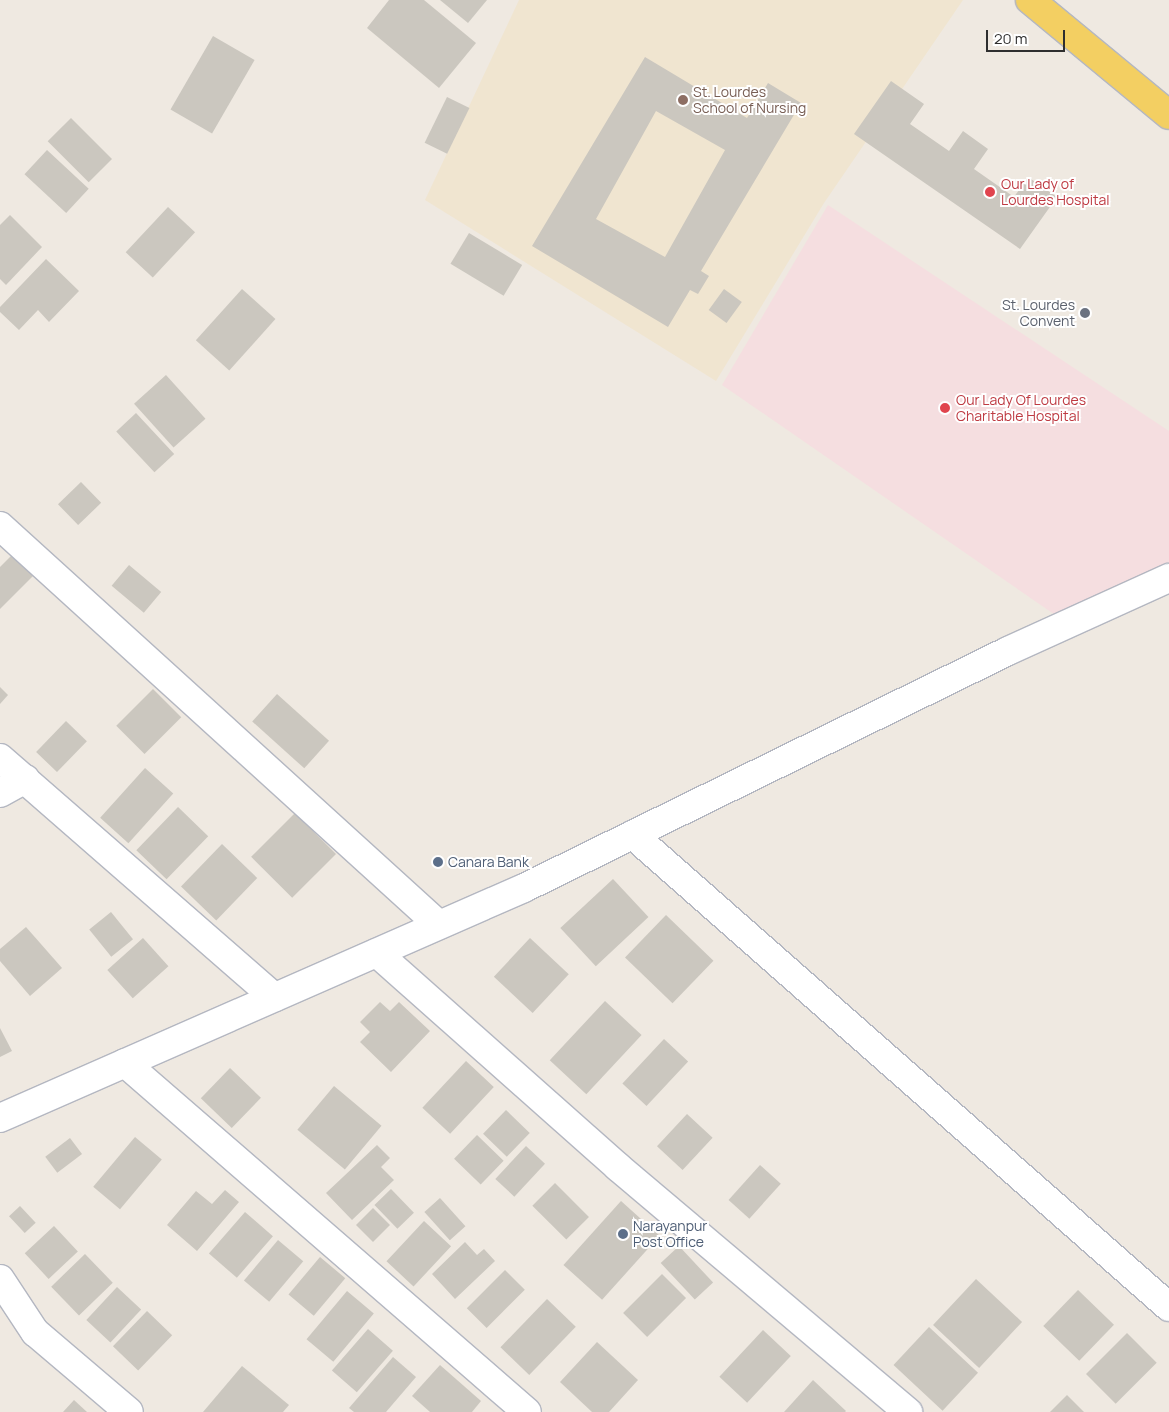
<!DOCTYPE html>
<style>
body{margin:0}
#map{position:relative;width:1169px;height:1412px;overflow:hidden;background:#efe9e1;font-family:Manrope,sans-serif}
div>[style]{position:absolute}
.education>*{inset:0;background:#f0e5d0}
.medical>*{inset:0;background:#f5dee0}
.building>*{inset:0;background:#cbc7bf;transform-origin:0 0}
.roads{filter:drop-shadow(1px 0 #b4b7c1) drop-shadow(-1px 0 #b4b7c1) drop-shadow(0 1px #b4b7c1) drop-shadow(0 -1px #b4b7c1)}
.street>*{height:28px;margin:-14px;padding:0 14px;transform-origin:14px;border-radius:14px;background:#fff}
.primary>*{height:28px;margin:-14px;padding:0 14px;transform-origin:14px;border-radius:14px;background:#f3cf62}
.dots>*{width:14px;height:14px;translate:-50% -50%;box-sizing:border-box;border:2px solid #fff;border-radius:50%}
span{translate:-50% -50%;white-space:nowrap;text-align:center;line-height:1.15;-webkit-text-stroke:4px #fff;paint-order:stroke}
.education-label{font-size:14px;color:#785e54}
.left{translate:0 -50%;text-align:left}
.health-label{font-size:14px;color:#be3a42}
.worship-label{font-size:14px;color:#5b616d}
.right{translate:-100% -50%;text-align:right}
.service-label{font-size:14px;color:#4e5e75}
.scale{position:absolute;left:986px;top:30px;width:79px;height:22px;box-sizing:border-box;border:2px solid #2e2e2e;border-top:0;padding-left:6px;font-size:15px;line-height:18px;white-space:nowrap;color:#2e2e2e;-webkit-text-stroke:4px #fff;paint-order:stroke}
</style>
<div id="map">
<div class="education">
<i style="clip-path:polygon(519px 0,963px 0,824px 203px,716px 381px,425px 200px)"></i>
</div>
<div class="medical">
<i style="clip-path:polygon(828px 205px,1169px 431px,1169px 569px,1061px 619px,722px 385px)"></i>
</div>
<div class="building">
<i style="clip-path:polygon(389px 0,424px 0,476px 43px,439px 88px,367px 28px)"></i>
<i style="clip-path:polygon(440px 0,487px 0,468px 23px)"></i>
<i style="left:213px;top:36px;width:48px;height:85px;rotate:30deg"></i>
<i style="clip-path:polygon(evenodd,645px 57px,747px 118px,768px 83px,801px 103px,701px 271px,709px 276px,698px 294px,690px 290px,668px 327px,532px 246px,645px 57px,656px 111px,725px 150px,665px 257px,596px 219px,656px 111px)"></i>
<i style="clip-path:polygon(891px 81px,924px 104px,910px 124px,949px 151px,963px 131px,988px 149px,974px 169px,1014px 197px,1028px 177px,1057px 197px,1020px 249px,854px 134px)"></i>
<i style="left:447px;top:97px;width:25px;height:51px;rotate:26deg"></i>
<i style="left:71px;top:118px;width:58px;height:33px;rotate:45deg"></i>
<i style="left:47px;top:150px;width:57px;height:33px;rotate:43deg"></i>
<i style="left:168px;top:207px;width:37px;height:62px;rotate:43deg"></i>
<i style="clip-path:polygon(10px 215px,42px 247px,6px 285px,0 279px,0 225px)"></i>
<i style="left:469px;top:233px;width:62px;height:36px;rotate:31deg"></i>
<i style="clip-path:polygon(46px 259px,79px 291px,49px 322px,38px 310px,19px 330px,0 312px,0 307px)"></i>
<i style="left:242px;top:289px;width:45px;height:69px;rotate:42deg"></i>
<i style="left:724px;top:289px;width:22px;height:26px;rotate:36deg"></i>
<i style="left:166px;top:375px;width:59px;height:43px;rotate:48deg"></i>
<i style="left:136px;top:413px;width:56px;height:27px;rotate:47deg"></i>
<i style="left:81px;top:482px;width:29px;height:32px;rotate:46deg"></i>
<i style="clip-path:polygon(12px 555px,33px 576px,0 609px,0 567px)"></i>
<i style="left:129px;top:565px;width:42px;height:27px;rotate:40deg"></i>
<i style="clip-path:polygon(0 687px,8px 695px,0 704px)"></i>
<i style="left:153px;top:689px;width:40px;height:52px;rotate:45deg"></i>
<i style="left:277px;top:694px;width:70px;height:37px;rotate:42deg"></i>
<i style="left:66px;top:721px;width:29px;height:43px;rotate:44deg"></i>
<i style="left:145px;top:768px;width:38px;height:67px;rotate:42deg"></i>
<i style="left:178px;top:807px;width:42px;height:60px;rotate:44deg"></i>
<i style="left:295px;top:813px;width:58px;height:62px;rotate:45deg"></i>
<i style="left:222px;top:844px;width:49px;height:59px;rotate:44deg"></i>
<i style="left:613px;top:879px;width:52px;height:72px;rotate:47deg"></i>
<i style="left:111px;top:912px;width:35px;height:28px;rotate:51deg"></i>
<i style="left:666px;top:915px;width:66px;height:59px;rotate:44deg"></i>
<i style="clip-path:polygon(26px 927px,62px 968px,30px 996px,0 961px,0 949px)"></i>
<i style="left:143px;top:938px;width:38px;height:48px;rotate:48deg"></i>
<i style="left:530px;top:938px;width:53px;height:53px;rotate:43deg"></i>
<i style="left:605px;top:1001px;width:50px;height:81px;rotate:43deg"></i>
<i style="clip-path:polygon(380px 1002px,390px 1011px,399px 1002px,430px 1031px,391px 1072px,360px 1042px,370px 1032px,360px 1022px)"></i>
<i style="clip-path:polygon(0 1028px,12px 1051px,0 1057px)"></i>
<i style="left:664px;top:1039px;width:33px;height:61px;rotate:43deg"></i>
<i style="left:466px;top:1061px;width:38px;height:64px;rotate:43deg"></i>
<i style="left:230px;top:1068px;width:43px;height:42px;rotate:44deg"></i>
<i style="left:334px;top:1086px;width:62px;height:57px;rotate:40deg"></i>
<i style="left:506px;top:1110px;width:33px;height:33px;rotate:44deg"></i>
<i style="left:687px;top:1114px;width:35px;height:44px;rotate:43deg"></i>
<i style="left:477px;top:1135px;width:37px;height:33px;rotate:44deg"></i>
<i style="left:135px;top:1137px;width:35px;height:65px;rotate:40deg"></i>
<i style="left:70px;top:1138px;width:20px;height:31px;rotate:53deg"></i>
<i style="clip-path:polygon(377px 1145px,390px 1158px,381px 1167px,394px 1180px,352px 1220px,326px 1193px)"></i>
<i style="left:526px;top:1146px;width:26px;height:45px;rotate:43deg"></i>
<i style="left:760px;top:1165px;width:28px;height:47px;rotate:42deg"></i>
<i style="left:555px;top:1183px;width:48px;height:32px;rotate:45deg"></i>
<i style="left:391px;top:1189px;width:33px;height:23px;rotate:46deg"></i>
<i style="clip-path:polygon(225px 1190px,239px 1202px,197px 1251px,167px 1225px,196px 1191px,212px 1204px)"></i>
<i style="left:440px;top:1198px;width:38px;height:21px;rotate:48deg"></i>
<i style="left:621px;top:1201px;width:52px;height:86px;rotate:42deg"></i>
<i style="left:20px;top:1206px;width:23px;height:15px;rotate:47deg"></i>
<i style="left:373px;top:1208px;width:24px;height:24px;rotate:45deg"></i>
<i style="left:245px;top:1212px;width:37px;height:55px;rotate:41deg"></i>
<i style="left:424px;top:1221px;width:37px;height:55px;rotate:43deg"></i>
<i style="left:54px;top:1226px;width:35px;height:40px;rotate:47deg"></i>
<i style="left:278px;top:1240px;width:33px;height:53px;rotate:40deg"></i>
<i style="clip-path:polygon(465px 1242px,477px 1255px,484px 1249px,495px 1261px,455px 1299px,432px 1274px)"></i>
<i style="left:679px;top:1246px;width:50px;height:25px;rotate:47deg"></i>
<i style="left:85px;top:1254px;width:40px;height:47px;rotate:46deg"></i>
<i style="left:320px;top:1257px;width:33px;height:49px;rotate:40deg"></i>
<i style="left:505px;top:1270px;width:28px;height:54px;rotate:45deg"></i>
<i style="left:662px;top:1274px;width:34px;height:55px;rotate:45deg"></i>
<i style="left:976px;top:1279px;width:63px;height:63px;rotate:43deg"></i>
<i style="left:117px;top:1287px;width:33px;height:45px;rotate:43deg"></i>
<i style="left:1078px;top:1290px;width:50px;height:50px;rotate:44deg"></i>
<i style="left:347px;top:1291px;width:35px;height:63px;rotate:40deg"></i>
<i style="left:547px;top:1299px;width:40px;height:67px;rotate:44deg"></i>
<i style="left:147px;top:1311px;width:35px;height:49px;rotate:44deg"></i>
<i style="left:929px;top:1327px;width:67px;height:52px;rotate:43deg"></i>
<i style="left:368px;top:1329px;width:33px;height:55px;rotate:41deg"></i>
<i style="left:763px;top:1330px;width:38px;height:64px;rotate:43deg"></i>
<i style="left:1127px;top:1333px;width:42px;height:58px;rotate:45deg"></i>
<i style="clip-path:polygon(597px 1342px,638px 1380px,609px 1412px,592px 1412px,560px 1382px)"></i>
<i style="clip-path:polygon(393px 1357px,416px 1377px,386px 1412px,354px 1412px,349px 1408px)"></i>
<i style="clip-path:polygon(440px 1365px,481px 1401px,472px 1412px,430px 1412px,412px 1396px)"></i>
<i style="clip-path:polygon(242px 1366px,289px 1405px,283px 1412px,203px 1412px)"></i>
<i style="clip-path:polygon(813px 1380px,846px 1411px,845px 1412px,784px 1412px)"></i>
<i style="clip-path:polygon(1067px 1395px,1084px 1412px,1050px 1412px)"></i>
<i style="clip-path:polygon(74px 1400px,87px 1412px,63px 1412px)"></i>
</div>
<div class="roads">
<div class="street">
<i style="left:0;top:526px;width:593px;rotate:42.27deg"></i>
<i style="left:0;top:758px;width:364px;rotate:41.1deg"></i>
<i style="left:0;top:793px;width:29px;rotate:-29deg"></i>
<i style="left:633px;top:835px;width:714px;rotate:41.37deg"></i>
<i style="left:377px;top:953px;width:322px;rotate:41.6deg"></i>
<i style="left:618px;top:1167px;width:380px;rotate:40.2deg"></i>
<i style="left:125px;top:1063px;width:532px;rotate:40.96deg"></i>
<i style="left:0;top:1118px;width:572px;rotate:-23.7deg"></i>
<i style="left:524px;top:888px;width:539px;rotate:-26.09deg"></i>
<i style="left:1008px;top:651px;width:177px;rotate:-24.4deg"></i>
<i style="left:0;top:1279px;width:64px;rotate:56.6deg"></i>
<i style="left:35px;top:1332px;width:123px;rotate:40.4deg"></i>
</div>
<div class="primary">
<i style="left:1030px;top:0;width:180px;rotate:39.6deg"></i>
</div>
</div>
<div class="dots">
<i style="left:683px;top:100px;background:#8d6e63"></i>
<i style="left:990px;top:192px;background:#e0444e"></i>
<i style="left:1085px;top:313px;background:#6b7280"></i>
<i style="left:945px;top:408px;background:#e0444e"></i>
<i style="left:438px;top:862px;background:#5c6f8a"></i>
<i style="left:623px;top:1234px;background:#5c6f8a"></i>
</div>
<div class="education-label">
<span class="left" style="left:693px;top:100px">St. Lourdes<br>School of Nursing</span>
</div>
<div class="health-label">
<span class="left" style="left:1001px;top:192px">Our Lady of<br>Lourdes Hospital</span>
<span class="left" style="left:956px;top:408px">Our Lady Of Lourdes<br>Charitable Hospital</span>
</div>
<div class="worship-label">
<span class="right" style="left:1075px;top:313px">St. Lourdes<br>Convent</span>
</div>
<div class="service-label">
<span class="left" style="left:448px;top:862px">Canara Bank</span>
<span class="left" style="left:633px;top:1234px">Narayanpur<br>Post Office</span>
</div>
<div class="scale">20 m</div>
</div>
